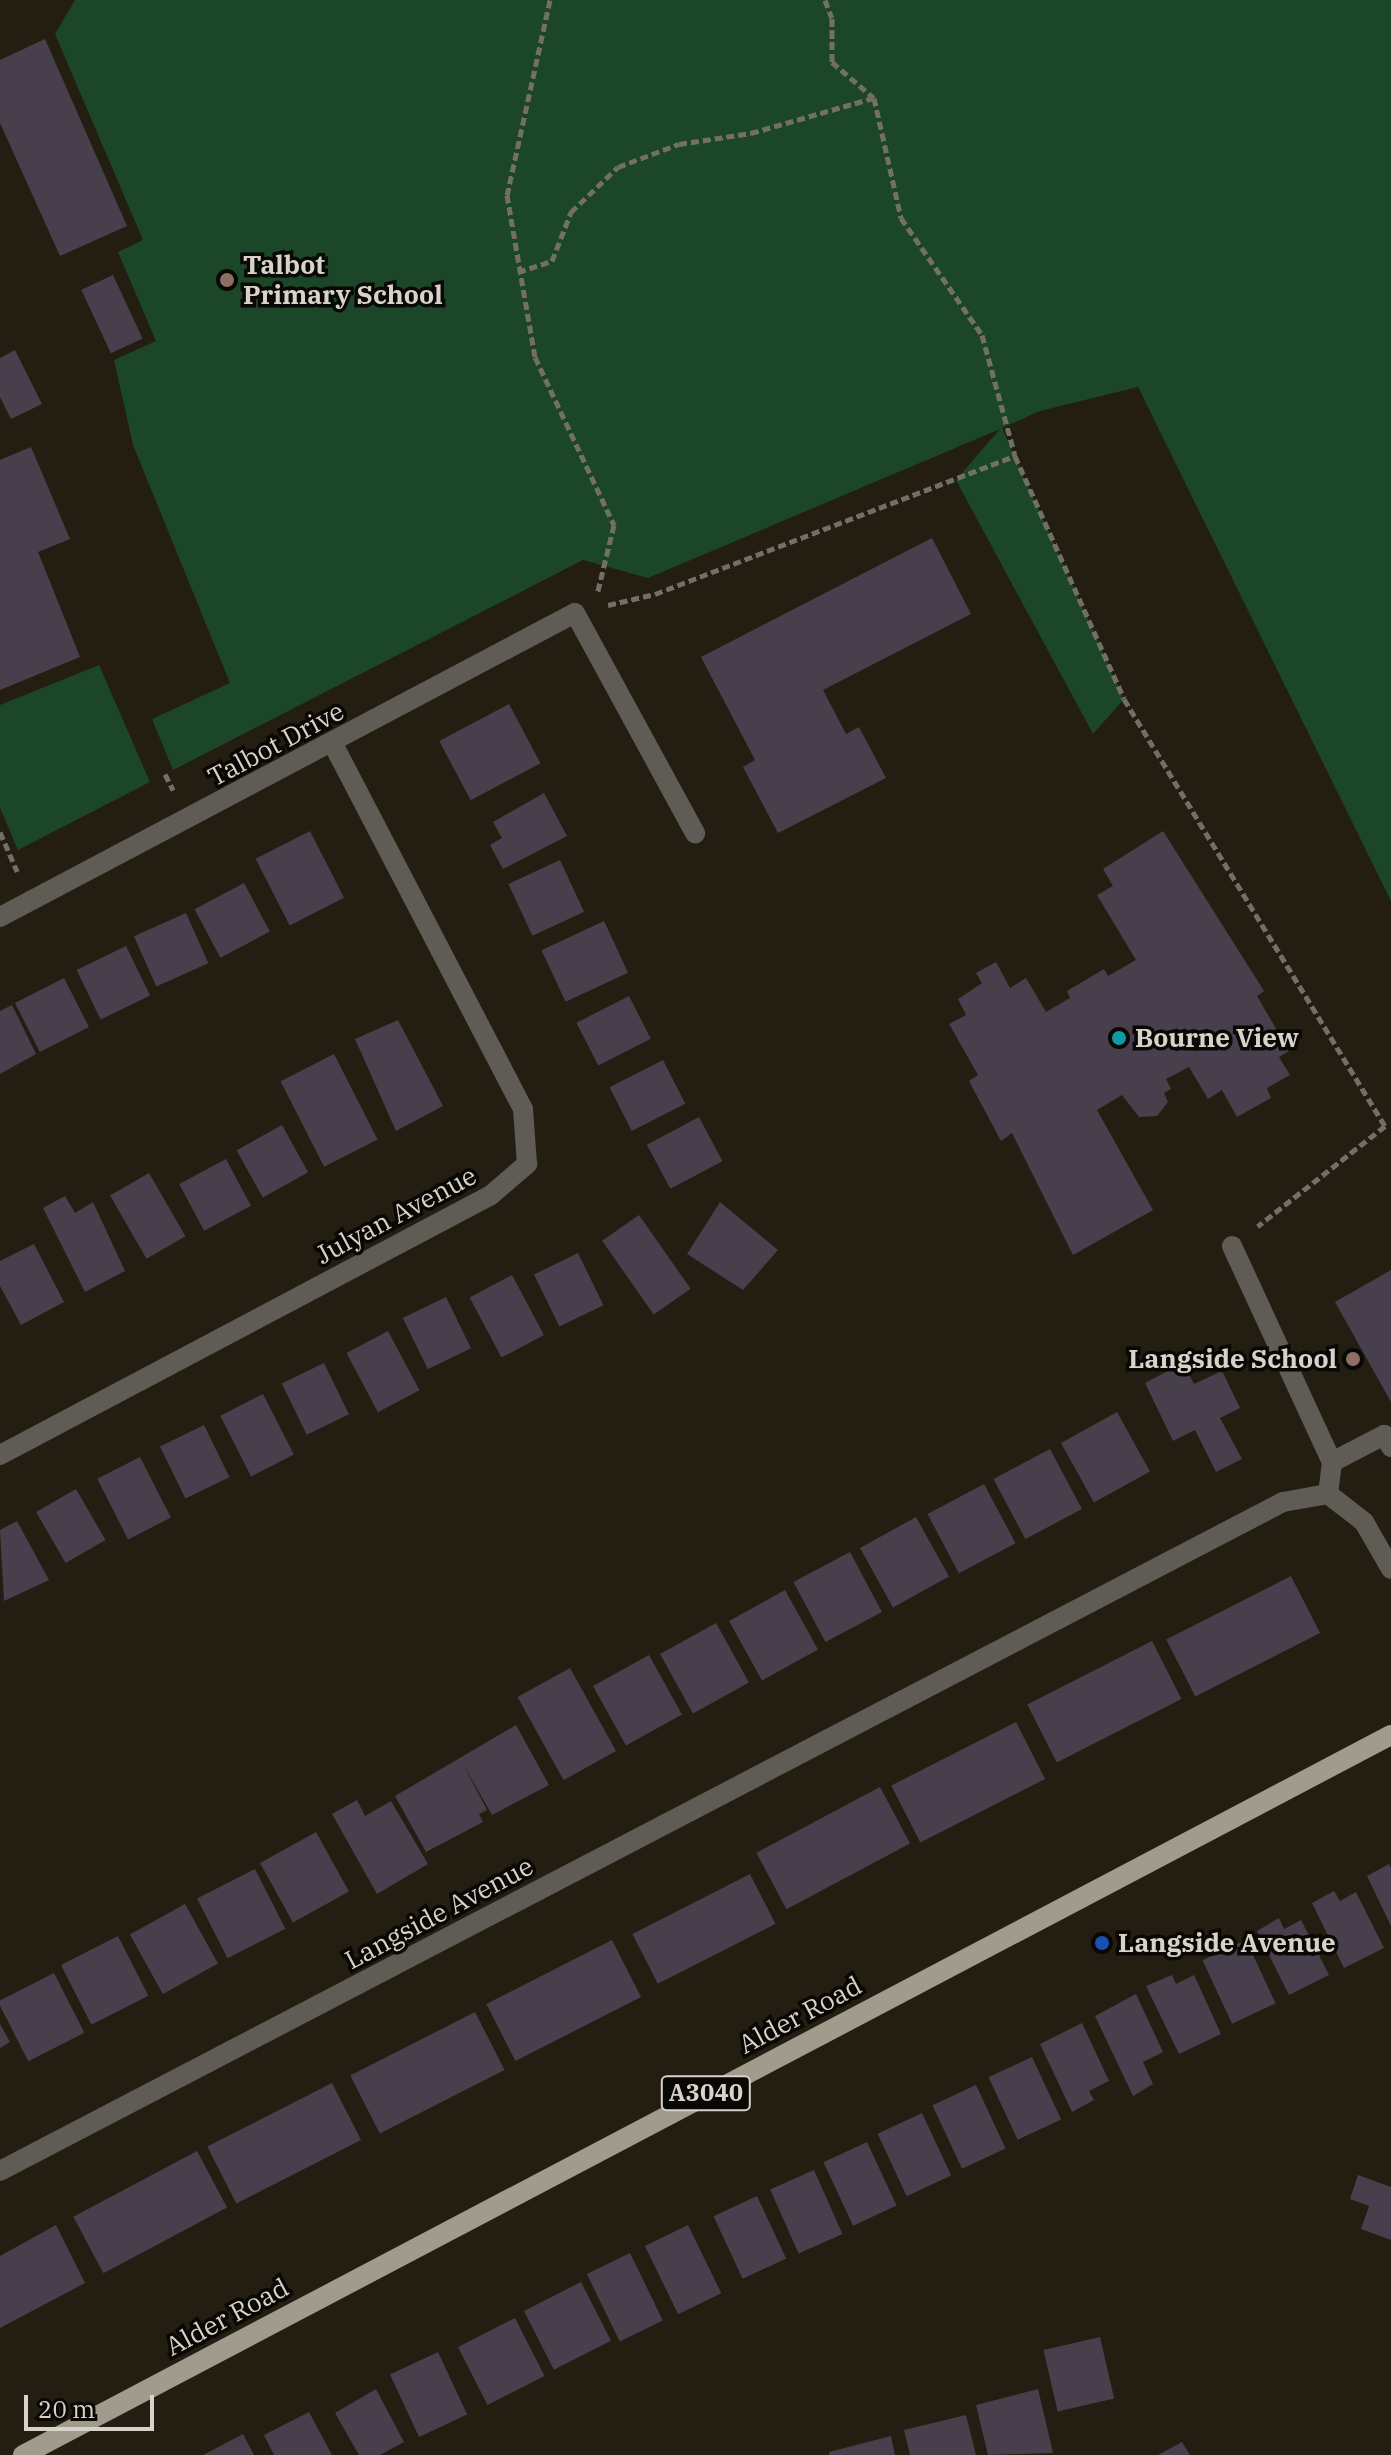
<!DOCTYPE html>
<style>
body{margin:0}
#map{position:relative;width:1391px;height:2455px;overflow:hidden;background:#231e11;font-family:"IBM Plex Serif",serif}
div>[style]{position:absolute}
.green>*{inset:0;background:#1c4628}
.building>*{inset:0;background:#483f4c;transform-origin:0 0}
.path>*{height:5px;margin-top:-2.5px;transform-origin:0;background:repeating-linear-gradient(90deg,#736f64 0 8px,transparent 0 12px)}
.service>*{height:20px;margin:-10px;padding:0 10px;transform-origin:10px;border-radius:10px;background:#5f5c56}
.minor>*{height:20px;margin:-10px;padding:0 10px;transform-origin:10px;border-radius:10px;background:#5f5c56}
.primary>*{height:20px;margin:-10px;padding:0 10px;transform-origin:10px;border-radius:10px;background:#a19b8d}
.dots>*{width:22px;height:22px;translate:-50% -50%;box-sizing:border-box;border:4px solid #0a0804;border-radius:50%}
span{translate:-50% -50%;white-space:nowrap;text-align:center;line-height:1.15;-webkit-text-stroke:7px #0a0804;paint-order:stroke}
.shield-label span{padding:2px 6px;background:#0a0804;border:2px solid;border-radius:6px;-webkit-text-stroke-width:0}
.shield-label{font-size:24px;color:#d7d3cb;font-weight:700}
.poi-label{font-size:26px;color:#d7d3cb;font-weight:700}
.left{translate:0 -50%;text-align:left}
.right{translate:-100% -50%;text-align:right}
.street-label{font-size:26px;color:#d7d3cb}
.scale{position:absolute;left:24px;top:2395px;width:130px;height:36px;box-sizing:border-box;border:4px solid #d7d3cb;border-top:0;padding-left:10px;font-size:24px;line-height:28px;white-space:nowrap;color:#d7d3cb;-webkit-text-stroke:6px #0a0804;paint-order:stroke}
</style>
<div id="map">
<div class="green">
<i style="clip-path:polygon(75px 0,1391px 0,1391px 901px,1138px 387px,1040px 411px,1002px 428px,1124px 699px,1093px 734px,956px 480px,1000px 429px,648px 578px,583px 560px,173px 770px,152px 719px,230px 683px,133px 445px,114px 360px,156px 341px,118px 252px,143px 240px,55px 34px)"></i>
<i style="clip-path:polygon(99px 665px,150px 782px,18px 850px,0 808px,0 705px)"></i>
</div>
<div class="building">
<i style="clip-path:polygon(45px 39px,127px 226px,60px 256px,0 123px,0 60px)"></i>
<i style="left:113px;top:275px;width:70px;height:35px;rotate:65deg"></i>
<i style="clip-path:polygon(15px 350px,42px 404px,11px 419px,0 397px,0 358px)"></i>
<i style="clip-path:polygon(31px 447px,70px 539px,38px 552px,80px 657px,0 690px,0 460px)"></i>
<i style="clip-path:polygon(932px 538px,971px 614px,823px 690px,846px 734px,859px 727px,886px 778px,778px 833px,743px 767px,755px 760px,701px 657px)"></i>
<i style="left:509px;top:704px;width:67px;height:79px;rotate:62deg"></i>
<i style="clip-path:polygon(544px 793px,567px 836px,503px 869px,490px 845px,502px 838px,493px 822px)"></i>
<i style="left:310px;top:831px;width:75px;height:61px;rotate:63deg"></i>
<i style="clip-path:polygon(1163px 831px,1264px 991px,1257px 996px,1289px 1051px,1279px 1057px,1290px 1075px,1267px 1088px,1271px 1098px,1237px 1117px,1222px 1090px,1208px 1099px,1189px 1067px,1166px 1079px,1171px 1089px,1164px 1093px,1168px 1102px,1157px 1116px,1139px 1117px,1122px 1095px,1097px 1110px,1153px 1210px,1073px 1255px,1012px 1133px,1001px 1141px,969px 1081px,978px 1075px,949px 1024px,966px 1015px,958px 999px,982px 983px,976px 973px,996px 962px,1010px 988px,1026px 978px,1046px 1012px,1070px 998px,1067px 991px,1104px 969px,1108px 976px,1136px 960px,1097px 895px,1113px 886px,1103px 869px)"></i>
<i style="left:560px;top:860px;width:57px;height:57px;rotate:65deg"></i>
<i style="left:244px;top:883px;width:55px;height:56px;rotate:62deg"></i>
<i style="left:186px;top:913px;width:55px;height:57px;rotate:66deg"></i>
<i style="left:604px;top:921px;width:57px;height:69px;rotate:65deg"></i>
<i style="left:126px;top:946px;width:55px;height:55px;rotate:64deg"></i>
<i style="left:64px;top:978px;width:55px;height:55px;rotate:63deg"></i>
<i style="left:629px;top:996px;width:48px;height:59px;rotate:63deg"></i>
<i style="clip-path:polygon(12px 1005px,36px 1054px,0 1074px,0 1011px)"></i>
<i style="clip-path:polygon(398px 1020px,443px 1106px,396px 1131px,355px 1039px)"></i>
<i style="left:334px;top:1054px;width:96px;height:60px;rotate:63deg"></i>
<i style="left:663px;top:1060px;width:49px;height:60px;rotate:63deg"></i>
<i style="left:699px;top:1117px;width:50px;height:59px;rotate:62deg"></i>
<i style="left:282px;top:1125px;width:54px;height:52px;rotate:61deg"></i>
<i style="left:226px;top:1159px;width:53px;height:53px;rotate:62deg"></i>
<i style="left:149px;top:1173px;width:73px;height:45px;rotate:60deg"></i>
<i style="clip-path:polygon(65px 1196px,75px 1213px,93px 1202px,125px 1271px,85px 1292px,43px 1208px)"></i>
<i style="clip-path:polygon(720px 1202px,778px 1250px,743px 1290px,687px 1254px)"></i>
<i style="left:639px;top:1215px;width:90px;height:45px;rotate:55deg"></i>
<i style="clip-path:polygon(34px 1244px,64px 1302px,21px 1325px,0 1286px,0 1261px)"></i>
<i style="left:578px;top:1253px;width:58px;height:49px;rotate:64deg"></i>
<i style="clip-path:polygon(1391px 1270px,1391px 1402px,1335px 1302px)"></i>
<i style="left:512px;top:1275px;width:68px;height:48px;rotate:62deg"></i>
<i style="left:446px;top:1297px;width:57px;height:48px;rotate:64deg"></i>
<i style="left:388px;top:1331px;width:67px;height:47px;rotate:62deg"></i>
<i style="left:324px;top:1363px;width:57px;height:47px;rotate:64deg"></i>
<i style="clip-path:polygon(1183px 1363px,1194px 1384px,1222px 1371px,1240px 1408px,1220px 1418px,1242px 1459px,1216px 1472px,1195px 1430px,1173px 1441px,1145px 1383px)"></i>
<i style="left:263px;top:1394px;width:68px;height:48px;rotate:63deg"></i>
<i style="left:1117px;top:1412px;width:68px;height:64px;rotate:61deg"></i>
<i style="left:204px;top:1425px;width:58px;height:49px;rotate:64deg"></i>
<i style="left:1050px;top:1449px;width:68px;height:64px;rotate:62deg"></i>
<i style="left:140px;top:1457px;width:68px;height:48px;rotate:63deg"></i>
<i style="left:984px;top:1484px;width:67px;height:64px;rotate:62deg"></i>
<i style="left:76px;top:1489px;width:59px;height:46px;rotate:60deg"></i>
<i style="left:916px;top:1517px;width:68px;height:64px;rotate:61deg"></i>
<i style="clip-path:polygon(17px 1521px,49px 1580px,4px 1601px,0 1530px)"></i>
<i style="left:850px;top:1552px;width:68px;height:64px;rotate:62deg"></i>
<i style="left:1291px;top:1576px;width:64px;height:140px;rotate:63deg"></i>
<i style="left:785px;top:1590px;width:68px;height:64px;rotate:61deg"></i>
<i style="left:716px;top:1623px;width:68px;height:64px;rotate:61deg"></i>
<i style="left:1152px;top:1641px;width:65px;height:140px;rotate:63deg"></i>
<i style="left:649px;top:1655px;width:68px;height:64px;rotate:61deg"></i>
<i style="left:570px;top:1668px;width:95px;height:60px;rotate:61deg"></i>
<i style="left:1016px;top:1722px;width:64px;height:140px;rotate:63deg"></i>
<i style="clip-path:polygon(516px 1725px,549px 1785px,492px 1815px,462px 1762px,487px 1810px,479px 1814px,483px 1822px,426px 1852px,395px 1796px)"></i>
<i style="left:880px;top:1787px;width:64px;height:140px;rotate:62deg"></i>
<i style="clip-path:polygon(357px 1800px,365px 1816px,391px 1801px,428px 1864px,377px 1894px,332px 1814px)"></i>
<i style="left:316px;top:1832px;width:68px;height:64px;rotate:61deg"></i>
<i style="clip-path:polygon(1389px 1864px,1391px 1868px,1391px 1926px,1367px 1876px)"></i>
<i style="left:255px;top:1869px;width:67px;height:65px;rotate:63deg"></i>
<i style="left:750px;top:1874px;width:56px;height:132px;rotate:63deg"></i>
<i style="clip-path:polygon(1334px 1891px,1340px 1901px,1356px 1892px,1384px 1948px,1344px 1968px,1312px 1903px)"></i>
<i style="left:185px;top:1904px;width:68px;height:63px;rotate:61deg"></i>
<i style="clip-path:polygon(1279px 1918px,1284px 1929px,1301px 1920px,1329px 1975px,1289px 1995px,1257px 1931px)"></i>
<i style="left:118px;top:1936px;width:67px;height:64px;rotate:63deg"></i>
<i style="left:612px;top:1940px;width:64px;height:141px;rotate:63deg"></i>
<i style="left:1246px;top:1940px;width:70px;height:48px;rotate:65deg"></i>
<i style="left:54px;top:1973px;width:67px;height:63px;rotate:63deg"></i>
<i style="clip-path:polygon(1172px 1975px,1176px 1984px,1194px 1975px,1221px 2034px,1179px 2054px,1146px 1986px)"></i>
<i style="clip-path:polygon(1136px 1994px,1163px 2052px,1143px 2062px,1153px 2084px,1133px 2096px,1095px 2016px)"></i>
<i style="left:475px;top:2012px;width:65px;height:140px;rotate:63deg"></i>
<i style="clip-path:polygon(1082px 2023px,1109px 2081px,1089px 2091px,1094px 2100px,1072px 2112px,1040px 2044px)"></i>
<i style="clip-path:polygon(0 2024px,10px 2042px,0 2048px)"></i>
<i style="left:1032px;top:2057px;width:69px;height:48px;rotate:65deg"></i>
<i style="left:332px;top:2083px;width:64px;height:140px;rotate:63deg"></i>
<i style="left:976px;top:2085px;width:70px;height:48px;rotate:65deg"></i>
<i style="left:922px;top:2113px;width:69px;height:49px;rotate:65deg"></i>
<i style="left:867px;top:2142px;width:70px;height:48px;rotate:65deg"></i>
<i style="left:197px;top:2151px;width:64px;height:140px;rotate:62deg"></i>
<i style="left:814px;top:2170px;width:70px;height:48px;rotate:66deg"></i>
<i style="clip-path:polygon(1358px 2175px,1391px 2187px,1391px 2240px,1361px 2229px,1369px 2206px,1350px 2199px)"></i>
<i style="left:757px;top:2196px;width:69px;height:48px;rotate:65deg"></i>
<i style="clip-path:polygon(56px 2225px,85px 2283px,0 2328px,0 2256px)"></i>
<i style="left:688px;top:2225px;width:76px;height:48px;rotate:64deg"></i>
<i style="left:630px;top:2253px;width:75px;height:48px;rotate:64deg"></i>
<i style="left:581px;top:2282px;width:66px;height:64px;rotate:63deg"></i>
<i style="left:515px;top:2318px;width:65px;height:64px;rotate:63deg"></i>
<i style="left:1100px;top:2337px;width:63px;height:58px;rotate:77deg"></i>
<i style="left:438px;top:2352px;width:69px;height:53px;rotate:65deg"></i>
<i style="clip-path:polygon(376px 2389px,404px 2442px,380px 2455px,359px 2455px,335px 2413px)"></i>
<i style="clip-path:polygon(1038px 2389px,1053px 2453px,988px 2455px,976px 2405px)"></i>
<i style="clip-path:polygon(309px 2412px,332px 2455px,274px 2455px,264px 2435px)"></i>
<i style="clip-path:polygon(966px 2415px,976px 2455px,910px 2455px,904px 2430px)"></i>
<i style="clip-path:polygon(243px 2434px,254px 2455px,203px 2455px)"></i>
<i style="clip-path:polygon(891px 2436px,895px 2455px,829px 2455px,829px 2452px)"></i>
<i style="clip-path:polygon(1182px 2442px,1190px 2455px,1158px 2455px)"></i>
</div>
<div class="path">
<i style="left:550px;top:0;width:200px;rotate:102.4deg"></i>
<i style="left:507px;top:195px;width:164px;rotate:80.2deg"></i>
<i style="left:535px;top:357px;width:186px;rotate:64.8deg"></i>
<i style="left:614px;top:525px;width:72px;rotate:103.7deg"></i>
<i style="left:825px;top:0;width:19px;rotate:69deg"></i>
<i style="left:832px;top:18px;width:44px;rotate:90deg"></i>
<i style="left:832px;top:62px;width:55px;rotate:40.6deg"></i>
<i style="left:874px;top:98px;width:123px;rotate:77.3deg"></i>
<i style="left:901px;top:218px;width:142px;rotate:55.3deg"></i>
<i style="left:982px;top:335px;width:125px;rotate:74.7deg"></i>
<i style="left:518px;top:272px;width:36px;rotate:-18deg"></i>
<i style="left:552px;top:261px;width:53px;rotate:-68.8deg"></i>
<i style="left:571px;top:212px;width:65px;rotate:-43.8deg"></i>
<i style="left:618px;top:167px;width:65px;rotate:-20.7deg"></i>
<i style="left:679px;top:144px;width:73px;rotate:-8.7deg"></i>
<i style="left:751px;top:133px;width:127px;rotate:-16deg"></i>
<i style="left:608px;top:605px;width:48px;rotate:-13.2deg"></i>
<i style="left:655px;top:594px;width:386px;rotate:-21deg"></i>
<i style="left:1015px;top:456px;width:266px;rotate:65.8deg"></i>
<i style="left:1124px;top:699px;width:500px;rotate:58.57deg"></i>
<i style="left:1385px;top:1126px;width:162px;rotate:141.8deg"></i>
<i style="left:165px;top:774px;width:18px;rotate:63deg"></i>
<i style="left:0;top:832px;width:43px;rotate:66.4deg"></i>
</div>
<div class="service">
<i style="left:575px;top:613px;width:251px;rotate:61.4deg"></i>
<i style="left:1232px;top:1246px;width:238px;rotate:65.2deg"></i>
<i style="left:1332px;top:1462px;width:32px;rotate:97deg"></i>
<i style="left:1332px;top:1462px;width:59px;rotate:-27.4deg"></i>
<i style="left:1384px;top:1435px;width:14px;rotate:60deg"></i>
</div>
<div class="minor">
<i style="left:0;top:917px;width:650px;rotate:-27.87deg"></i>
<i style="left:0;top:1455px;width:556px;rotate:-27.9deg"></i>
<i style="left:491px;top:1195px;width:48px;rotate:-40.7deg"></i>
<i style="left:527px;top:1164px;width:55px;rotate:-94.2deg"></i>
<i style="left:523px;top:1109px;width:411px;rotate:-117.5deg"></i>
<i style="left:0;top:2171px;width:1447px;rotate:-27.54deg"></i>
<i style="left:1283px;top:1502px;width:46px;rotate:-10.1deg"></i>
<i style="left:1328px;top:1494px;width:46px;rotate:37.9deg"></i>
<i style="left:1364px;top:1522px;width:54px;rotate:60.1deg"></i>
</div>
<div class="primary">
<i style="left:23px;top:2455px;width:1546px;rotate:-27.76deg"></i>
</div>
<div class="dots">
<i style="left:227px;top:280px;background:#8d6e63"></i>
<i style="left:1119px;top:1038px;background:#0f9aa8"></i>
<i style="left:1353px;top:1359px;background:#8d6e63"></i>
<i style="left:1102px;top:1943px;background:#1a4fb4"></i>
</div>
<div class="shield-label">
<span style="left:706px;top:2093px">A3040</span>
</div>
<div class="poi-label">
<span class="left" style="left:243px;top:280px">Talbot<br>Primary School</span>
<span class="left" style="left:1135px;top:1038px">Bourne View</span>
<span class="right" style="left:1337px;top:1359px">Langside School</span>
<span class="left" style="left:1118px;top:1943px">Langside Avenue</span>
</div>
<div class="street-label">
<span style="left:276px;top:744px;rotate:-28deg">Talbot Drive</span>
<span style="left:396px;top:1215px;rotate:-28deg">Julyan Avenue</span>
<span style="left:439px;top:1913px;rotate:-28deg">Langside Avenue</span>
<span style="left:800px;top:2015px;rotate:-28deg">Alder Road</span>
<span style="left:227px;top:2317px;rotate:-28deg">Alder Road</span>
</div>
<div class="scale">20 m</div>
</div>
